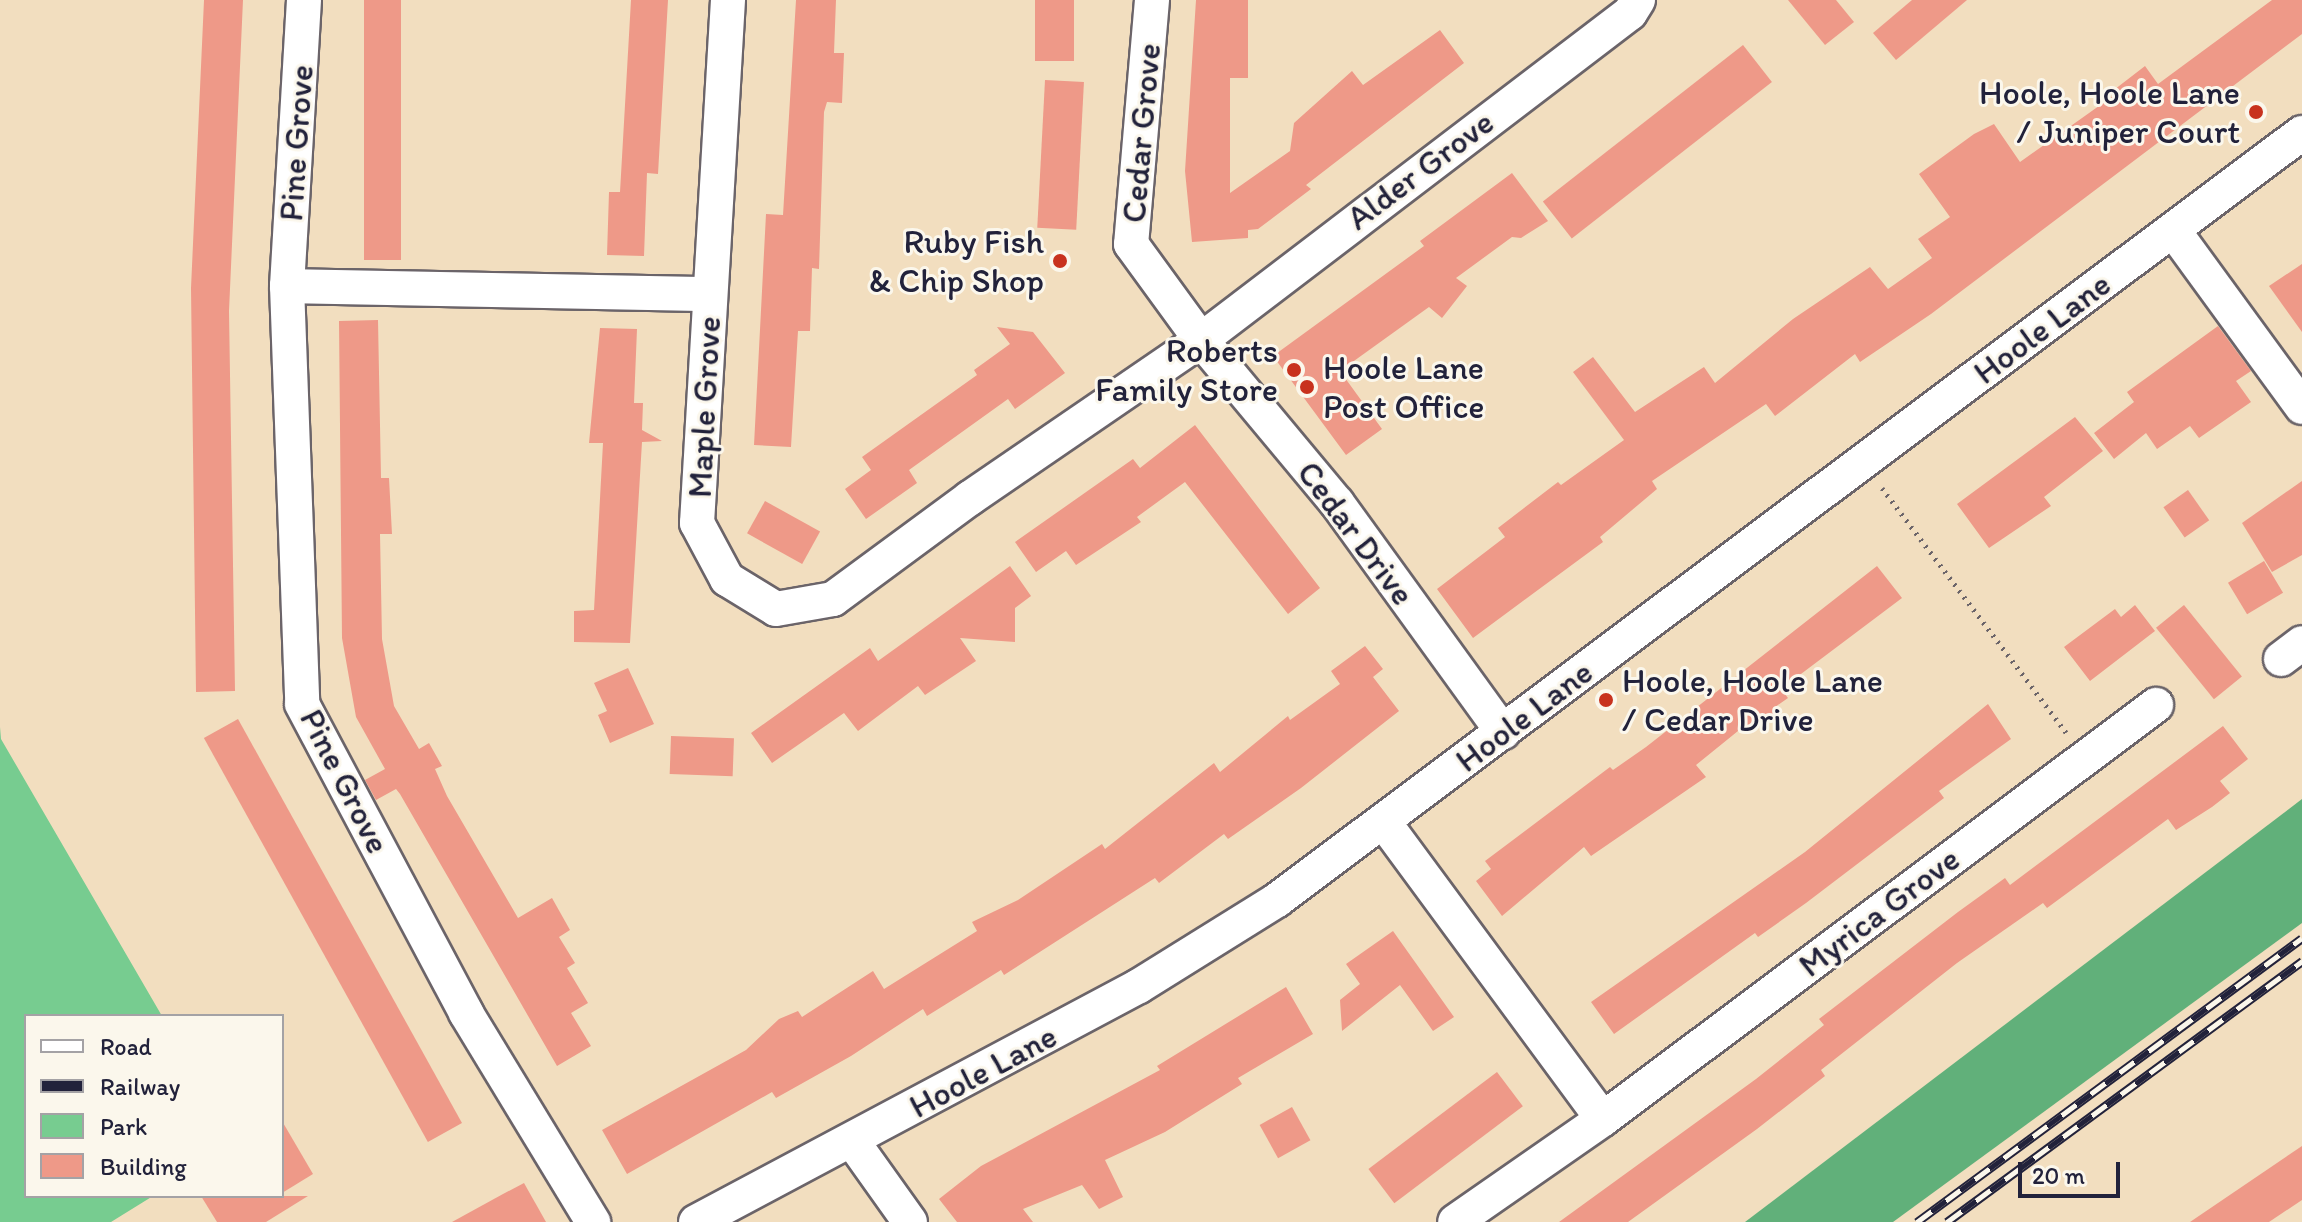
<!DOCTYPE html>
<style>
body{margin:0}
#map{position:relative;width:2302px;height:1222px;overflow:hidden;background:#f2debf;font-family:Itim,sans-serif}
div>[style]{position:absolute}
.green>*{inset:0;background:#77cc90}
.forest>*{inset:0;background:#61b07a}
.building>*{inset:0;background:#e98;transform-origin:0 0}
.path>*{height:5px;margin-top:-2.5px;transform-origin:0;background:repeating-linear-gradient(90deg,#6b6469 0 2px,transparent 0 8px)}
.roads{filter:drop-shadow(2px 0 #6b6469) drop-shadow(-2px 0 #6b6469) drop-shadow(0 2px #6b6469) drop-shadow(0 -2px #6b6469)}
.minor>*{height:34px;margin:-17px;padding:0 17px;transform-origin:17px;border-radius:17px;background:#fff}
.rail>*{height:9px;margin-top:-4.5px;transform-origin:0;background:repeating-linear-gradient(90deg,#fbf7ec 0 18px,#22223b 0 36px);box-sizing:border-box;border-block:2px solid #22223b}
.dots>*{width:22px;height:22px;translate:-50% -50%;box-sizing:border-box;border:4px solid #fbf7ec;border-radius:50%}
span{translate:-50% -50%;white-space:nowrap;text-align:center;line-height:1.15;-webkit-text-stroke:6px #fbf7ec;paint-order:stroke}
.poi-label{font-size:34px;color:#22223b}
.right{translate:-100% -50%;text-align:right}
.left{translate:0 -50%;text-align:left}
.street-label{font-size:34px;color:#22223b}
.legend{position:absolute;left:24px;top:1014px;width:260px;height:184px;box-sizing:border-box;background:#fbf7ec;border:2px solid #a4a2a5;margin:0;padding:10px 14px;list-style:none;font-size:24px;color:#22223b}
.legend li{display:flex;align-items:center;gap:16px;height:40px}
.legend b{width:40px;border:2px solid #a4a2a5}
.scale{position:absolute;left:2018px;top:1162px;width:102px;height:36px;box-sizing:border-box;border:4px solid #22223b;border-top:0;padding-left:10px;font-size:24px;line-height:28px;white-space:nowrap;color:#22223b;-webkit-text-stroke:6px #fbf7ec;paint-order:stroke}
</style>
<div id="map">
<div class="green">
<i style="clip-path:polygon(0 727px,1px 739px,162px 1016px,26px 1016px,26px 1196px,153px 1196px,111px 1222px,0 1222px)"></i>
</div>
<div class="forest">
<i style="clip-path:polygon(2302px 799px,2302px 923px,1893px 1222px,1745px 1222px)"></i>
</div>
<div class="building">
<i style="clip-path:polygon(204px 0,243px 0,229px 311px,235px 691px,196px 692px,191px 288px)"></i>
<i style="left:364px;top:0;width:37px;height:260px"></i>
<i style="clip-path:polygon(631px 0,668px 0,658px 174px,647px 173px,644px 256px,607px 255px,609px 192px,620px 192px)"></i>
<i style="clip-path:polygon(796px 0,836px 0,834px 53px,844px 53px,842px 103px,827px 102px,824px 112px,819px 269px,812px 268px,810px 331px,798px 331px,791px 447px,754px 445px,766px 214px,783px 215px)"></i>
<i style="left:1035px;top:0;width:39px;height:61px"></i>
<i style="clip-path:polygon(1196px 0,1248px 0,1248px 78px,1230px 78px,1230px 193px,1290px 151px,1294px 123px,1352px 71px,1363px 85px,1440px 30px,1464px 63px,1306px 185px,1311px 189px,1258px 229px,1248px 230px,1248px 238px,1192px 242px,1185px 171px)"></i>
<i style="clip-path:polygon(1788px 0,1836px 0,1854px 22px,1825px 45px)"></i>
<i style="clip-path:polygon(1912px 0,1967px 0,1896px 60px,1873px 33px)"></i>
<i style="clip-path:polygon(2272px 0,2302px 0,2302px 34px,1931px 314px,1860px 362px,1855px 354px,1775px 416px,1766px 404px,1652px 481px,1657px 489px,1600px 537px,1603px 542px,1473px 638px,1437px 589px,1505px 537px,1498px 528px,1558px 482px,1561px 485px,1624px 440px,1573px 372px,1593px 357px,1635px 412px,1704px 367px,1715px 383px,1793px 319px,1870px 267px,1888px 289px,1932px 258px,1918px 239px,1950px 217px,1919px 174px,1974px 134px,1994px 124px,2020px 162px,2113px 96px,2110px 93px,2145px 66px,2158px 84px)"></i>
<i style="left:1743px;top:45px;width:47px;height:254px;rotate:52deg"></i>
<i style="left:1045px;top:80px;width:39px;height:148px;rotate:3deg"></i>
<i style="clip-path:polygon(1512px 173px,1548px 221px,1521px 238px,1512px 237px,1456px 278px,1467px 286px,1442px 318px,1429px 307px,1340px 371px,1382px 429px,1346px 455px,1273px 356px,1424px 246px,1420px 241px)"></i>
<i style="clip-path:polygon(2302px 264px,2302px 332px,2269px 286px)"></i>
<i style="clip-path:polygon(378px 320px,381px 478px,389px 478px,392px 534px,380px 534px,382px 639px,394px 706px,419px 749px,429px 743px,442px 766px,435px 769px,447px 796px,518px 918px,552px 898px,570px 930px,559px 937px,575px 963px,567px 968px,588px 1003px,571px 1013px,591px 1046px,557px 1066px,400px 794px,396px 789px,376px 800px,365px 780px,385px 769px,356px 717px,342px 638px,339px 321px)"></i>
<i style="clip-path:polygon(2218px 326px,2251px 371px,2236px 381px,2251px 402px,2199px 438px,2190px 426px,2157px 449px,2146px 433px,2114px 459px,2094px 433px,2134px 402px,2127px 392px)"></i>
<i style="clip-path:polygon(997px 327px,1033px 332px,1065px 373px,1015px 409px,1008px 399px,909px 470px,917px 483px,866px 519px,845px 489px,871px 470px,862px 457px,977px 375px,974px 370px,1010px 344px)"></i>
<i style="clip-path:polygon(600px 328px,637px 329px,634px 403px,643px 403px,642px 430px,662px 441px,642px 442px,630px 643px,574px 642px,574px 611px,594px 610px,603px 443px,589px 443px)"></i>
<i style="clip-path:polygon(2075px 417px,2103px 451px,2044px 497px,2051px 506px,1989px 548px,1957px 504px)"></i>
<i style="clip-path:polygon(1195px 425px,1320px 588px,1288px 614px,1185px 482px,1137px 517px,1141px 522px,1076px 565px,1066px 551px,1036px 572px,1015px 542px,1133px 459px,1140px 468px)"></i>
<i style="clip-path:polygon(2302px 481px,2302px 555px,2272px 572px,2242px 523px)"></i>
<i style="left:2188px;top:490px;width:37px;height:30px;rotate:55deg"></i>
<i style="left:765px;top:501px;width:63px;height:37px;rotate:29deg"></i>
<i style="left:2264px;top:561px;width:37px;height:42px;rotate:59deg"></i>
<i style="clip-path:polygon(1010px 566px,1031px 596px,1015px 608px,1015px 642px,960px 638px,976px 661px,925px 695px,918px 686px,858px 731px,844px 713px,772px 763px,751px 733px,870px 648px,878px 661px)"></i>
<i style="clip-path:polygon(1877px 566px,1902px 598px,1781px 689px,1788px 698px,1775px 707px,1779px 711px,1752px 733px,1747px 727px,1738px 731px,1696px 765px,1706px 777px,1591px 856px,1584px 847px,1502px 916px,1476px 881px,1491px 869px,1485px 861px,1610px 767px,1613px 770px,1646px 747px)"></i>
<i style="clip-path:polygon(2135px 605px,2155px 631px,2090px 681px,2064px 647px,2115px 609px,2121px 617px)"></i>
<i style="left:2184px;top:605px;width:92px;height:36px;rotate:51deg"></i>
<i style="clip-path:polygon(1365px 646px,1383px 669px,1373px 677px,1399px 711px,1301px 788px,1228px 839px,1224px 834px,1159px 883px,1155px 878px,1004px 975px,1001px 970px,927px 1016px,923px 1009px,851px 1056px,776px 1098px,772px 1092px,627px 1174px,602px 1130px,746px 1050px,779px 1019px,798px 1011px,802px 1017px,873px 971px,884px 989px,977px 931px,972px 922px,1018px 900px,1102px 844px,1105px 849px,1214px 763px,1220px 772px,1288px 716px,1290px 720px,1340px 684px,1331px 671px)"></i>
<i style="clip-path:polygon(628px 668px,654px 724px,610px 743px,598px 715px,607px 711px,594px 683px)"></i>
<i style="clip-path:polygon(1988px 704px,2011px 739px,1939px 791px,1944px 798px,1806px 903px,1758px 937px,1755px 933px,1614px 1034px,1591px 1002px,1805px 852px)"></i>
<i style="left:238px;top:719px;width:462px;height:39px;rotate:61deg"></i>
<i style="clip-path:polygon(2223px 726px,2248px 759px,2220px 781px,2230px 793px,2212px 807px,2176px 830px,2168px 819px,2047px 908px,2043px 903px,1957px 963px,1821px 1070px,1825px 1076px,1757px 1129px,1628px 1222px,1559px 1222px,1756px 1079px,1824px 1025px,1819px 1019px,1958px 912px,2005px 878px,2010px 885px)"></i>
<i style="left:671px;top:736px;width:63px;height:38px;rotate:2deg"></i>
<i style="clip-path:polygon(1393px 931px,1454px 1017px,1433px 1031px,1400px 985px,1342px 1031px,1340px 1000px,1360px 984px,1346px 964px)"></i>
<i style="clip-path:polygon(1286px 987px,1313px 1034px,1238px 1078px,1242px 1084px,1165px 1132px,1105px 1160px,1123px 1197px,1099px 1209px,1082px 1185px,1023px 1209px,1033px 1222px,957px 1222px,939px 1199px,981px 1166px,1160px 1070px,1157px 1066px)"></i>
<i style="left:1497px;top:1072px;width:43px;height:161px;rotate:53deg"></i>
<i style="left:1292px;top:1107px;width:38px;height:37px;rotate:61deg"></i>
<i style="clip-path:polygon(282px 1121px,313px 1174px,282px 1193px)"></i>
<i style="clip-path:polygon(2302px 1146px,2302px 1200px,2269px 1222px,2190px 1222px)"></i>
<i style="clip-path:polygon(524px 1183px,546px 1222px,452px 1222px,503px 1194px)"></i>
<i style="clip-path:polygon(201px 1196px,308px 1196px,266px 1222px,217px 1222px)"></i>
</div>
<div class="path">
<i style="left:1882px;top:488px;width:306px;rotate:53deg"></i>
</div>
<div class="roads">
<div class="minor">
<i style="left:304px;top:0;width:287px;rotate:93.4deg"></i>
<i style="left:287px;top:286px;width:418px;rotate:87.9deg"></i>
<i style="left:302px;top:704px;width:350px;rotate:62deg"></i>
<i style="left:466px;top:1013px;width:245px;rotate:58.7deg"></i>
<i style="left:728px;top:0;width:524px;rotate:93.39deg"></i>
<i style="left:697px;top:523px;width:64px;rotate:61.8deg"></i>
<i style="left:727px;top:579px;width:57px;rotate:31.5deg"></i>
<i style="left:776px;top:609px;width:58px;rotate:-10deg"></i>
<i style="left:833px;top:599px;width:170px;rotate:-36.4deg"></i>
<i style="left:970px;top:498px;width:280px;rotate:-34.4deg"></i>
<i style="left:1201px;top:340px;width:539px;rotate:-37.32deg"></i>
<i style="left:1630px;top:13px;width:15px;rotate:-58deg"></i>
<i style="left:1152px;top:0;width:245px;rotate:94.9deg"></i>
<i style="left:1131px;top:244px;width:119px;rotate:53.9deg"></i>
<i style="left:1201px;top:340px;width:212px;rotate:50.2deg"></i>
<i style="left:1337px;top:503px;width:283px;rotate:54.1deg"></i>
<i style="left:2173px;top:230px;width:219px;rotate:53.9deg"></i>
<i style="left:287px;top:286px;width:423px;rotate:1.1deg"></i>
<i style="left:2281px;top:659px;width:26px;rotate:-37deg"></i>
<i style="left:1383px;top:821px;width:370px;rotate:53.6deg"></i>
<i style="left:1603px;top:1119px;width:180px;rotate:145.2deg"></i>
<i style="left:1603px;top:1119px;width:691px;rotate:-36.82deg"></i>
<i style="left:853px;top:1142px;width:98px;rotate:54.5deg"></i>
<i style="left:696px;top:1222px;width:502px;rotate:-28.05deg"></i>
<i style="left:1139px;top:986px;width:163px;rotate:-31.9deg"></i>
<i style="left:1277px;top:900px;width:1280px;rotate:-36.81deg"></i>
</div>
</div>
<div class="rail">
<i style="left:1917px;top:1222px;width:478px;rotate:-36.4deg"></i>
<i style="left:1947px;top:1222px;width:441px;rotate:-36.3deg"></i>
</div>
<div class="dots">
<i style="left:2256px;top:112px;background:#c8321e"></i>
<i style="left:1060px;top:261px;background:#c8321e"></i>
<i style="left:1294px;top:370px;background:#c8321e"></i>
<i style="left:1307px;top:387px;background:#c8321e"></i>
<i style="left:1606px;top:700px;background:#c8321e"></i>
</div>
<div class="poi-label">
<span class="right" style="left:2240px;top:112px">Hoole, Hoole Lane<br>/ Juniper Court</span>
<span class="right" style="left:1044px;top:261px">Ruby Fish<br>&amp; Chip Shop</span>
<span class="right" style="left:1278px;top:370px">Roberts<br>Family Store</span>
<span class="left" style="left:1323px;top:387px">Hoole Lane<br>Post Office</span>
<span class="left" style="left:1622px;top:700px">Hoole, Hoole Lane<br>/ Cedar Drive</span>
</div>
<div class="street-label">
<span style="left:1141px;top:133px;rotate:-85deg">Cedar Grove</span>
<span style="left:296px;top:143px;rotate:-86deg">Pine Grove</span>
<span style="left:1420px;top:170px;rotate:-37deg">Alder Grove</span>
<span style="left:2042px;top:328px;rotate:-37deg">Hoole Lane</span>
<span style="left:704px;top:407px;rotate:-87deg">Maple Grove</span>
<span style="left:1356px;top:533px;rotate:53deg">Cedar Drive</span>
<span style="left:1524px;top:716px;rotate:-37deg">Hoole Lane</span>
<span style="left:345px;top:781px;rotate:63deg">Pine Grove</span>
<span style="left:1879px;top:912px;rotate:-37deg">Myrica Grove</span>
<span style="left:983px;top:1071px;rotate:-28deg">Hoole Lane</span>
</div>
<ul class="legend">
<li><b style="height:10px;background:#fff"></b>Road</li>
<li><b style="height:10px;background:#22223b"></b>Railway</li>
<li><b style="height:22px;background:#77cc90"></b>Park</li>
<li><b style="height:22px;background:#e98"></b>Building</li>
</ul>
<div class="scale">20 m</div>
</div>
